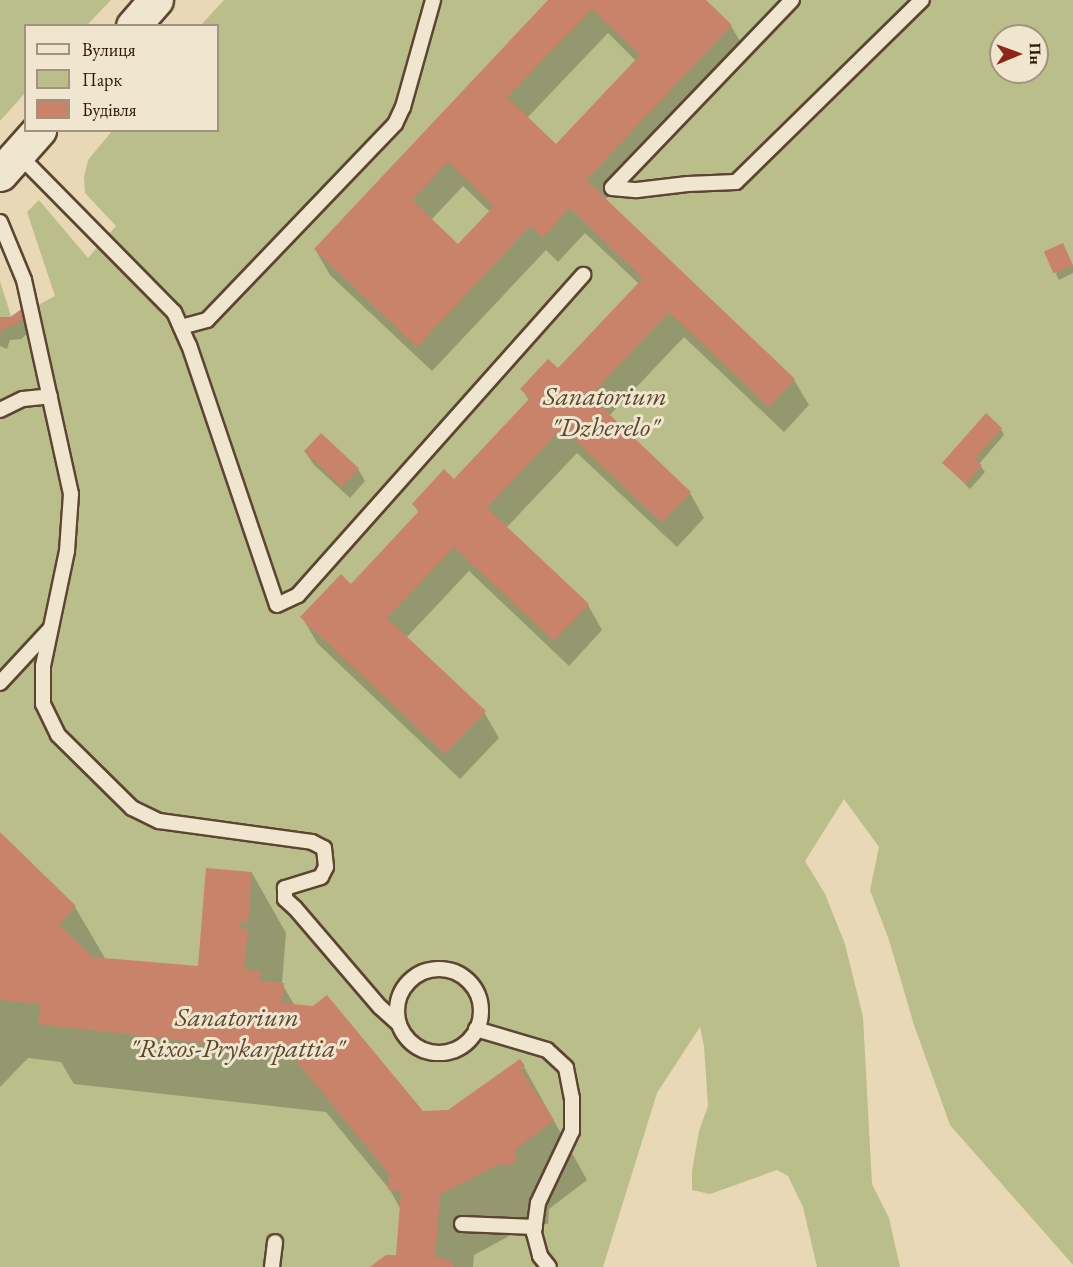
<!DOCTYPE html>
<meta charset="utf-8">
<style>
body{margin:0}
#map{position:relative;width:1073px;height:1267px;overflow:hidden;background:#e8d8b5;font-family:"EB Garamond",serif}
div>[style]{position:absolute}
.green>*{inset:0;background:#babe8b}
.shadow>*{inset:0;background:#0003}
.building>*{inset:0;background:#ca836b;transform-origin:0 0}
.roads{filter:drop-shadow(2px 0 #5e4532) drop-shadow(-2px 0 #5e4532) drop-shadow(0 2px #5e4532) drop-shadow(0 -2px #5e4532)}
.lane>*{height:14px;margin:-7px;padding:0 7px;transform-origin:7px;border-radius:7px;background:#f0e6cf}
.lane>.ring{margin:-7px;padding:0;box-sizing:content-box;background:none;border:14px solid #f0e6cf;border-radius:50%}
.secondary>*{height:33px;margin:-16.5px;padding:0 16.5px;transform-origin:16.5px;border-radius:16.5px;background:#f0e6cf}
span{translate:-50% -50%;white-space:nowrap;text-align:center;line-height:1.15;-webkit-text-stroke:6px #f0e6cf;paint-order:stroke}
.park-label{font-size:27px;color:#59472e;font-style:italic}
.legend{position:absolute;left:24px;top:24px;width:195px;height:108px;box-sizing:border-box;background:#f0e6cf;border:2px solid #a3927f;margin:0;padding:8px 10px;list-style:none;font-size:18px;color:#301406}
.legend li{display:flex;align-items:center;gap:12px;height:30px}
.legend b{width:30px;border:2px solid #a3927f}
.north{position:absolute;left:989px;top:24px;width:60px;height:60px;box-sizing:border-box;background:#f0e6cf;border:2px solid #a3927f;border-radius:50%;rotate:89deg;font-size:16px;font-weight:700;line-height:24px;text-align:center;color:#301406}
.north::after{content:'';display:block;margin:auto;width:21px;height:27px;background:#8f2418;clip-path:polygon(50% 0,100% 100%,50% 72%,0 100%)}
</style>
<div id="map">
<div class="green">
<i style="clip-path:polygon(0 0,111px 0,87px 25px,26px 26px,25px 93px,0 121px)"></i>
<i style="clip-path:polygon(evenodd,224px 0,1073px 0,1073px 1265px,950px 1125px,914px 1025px,889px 940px,870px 890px,879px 847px,844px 799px,805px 861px,825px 894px,845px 944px,863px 1017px,872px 1184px,889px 1218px,900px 1267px,817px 1267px,803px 1207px,788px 1176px,777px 1170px,710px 1194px,692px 1190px,692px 1171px,699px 1131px,708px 1106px,704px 1046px,700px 1027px,657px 1093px,603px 1267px,0 1267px,0 281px,11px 316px,23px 308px,25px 312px,55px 296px,27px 212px,39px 200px,88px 258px,116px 226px,85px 193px,84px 177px,88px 160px,112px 131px,218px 130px,218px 26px,201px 25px,224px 0,1001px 36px,1037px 36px,1037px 72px,1001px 72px,1001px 36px)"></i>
</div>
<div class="shadow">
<i style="clip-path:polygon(evenodd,550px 0,704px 0,731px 26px,746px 51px,605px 200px,794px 380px,809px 405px,784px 432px,684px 337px,609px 416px,690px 493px,704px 518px,677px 547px,577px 453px,506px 528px,588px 605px,602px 630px,569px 666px,469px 571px,406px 638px,484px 712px,499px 738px,460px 779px,317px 643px,302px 617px,351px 586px,419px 514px,414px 504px,454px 481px,529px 401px,522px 389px,558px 370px,639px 284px,585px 233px,558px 262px,546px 250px,432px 371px,330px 275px,315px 249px,550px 0,608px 33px,636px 61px,556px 146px,527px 118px,608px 33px,550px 0,463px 186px,490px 212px,458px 246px,431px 220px,463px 186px)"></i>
<i style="clip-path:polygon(1066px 251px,1073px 266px,1073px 273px,1059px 280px,1056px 274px)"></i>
<i style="clip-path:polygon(23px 310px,32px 330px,21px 339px,10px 340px,7px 349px,0 346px,0 318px,12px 318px)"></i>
<i style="clip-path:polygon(1001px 429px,1004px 435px,979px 464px,985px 472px,970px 489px,944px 463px)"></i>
<i style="clip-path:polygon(306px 453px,358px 469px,365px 481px,350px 498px,314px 465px)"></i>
<i style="clip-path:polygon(0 834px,75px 907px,106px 960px,200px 967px,252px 873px,286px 933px,282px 984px,295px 1006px,422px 1113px,448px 1111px,524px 1067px,587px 1180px,549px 1209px,548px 1224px,533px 1223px,474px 1255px,473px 1267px,372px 1267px,398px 1257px,401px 1210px,390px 1190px,326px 1112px,74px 1084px,61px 1062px,28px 1058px,0 1087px)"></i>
</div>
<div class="building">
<i style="clip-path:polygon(evenodd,548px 0,706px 0,732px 25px,586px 180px,795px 379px,769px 407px,669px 312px,590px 396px,691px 492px,662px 523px,562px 428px,487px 508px,589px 604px,554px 641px,454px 547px,387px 618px,486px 711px,445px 754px,300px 617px,341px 574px,351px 584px,419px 511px,412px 504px,444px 469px,454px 479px,530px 398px,520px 389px,548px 359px,558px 368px,643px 278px,570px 208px,543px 237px,530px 226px,417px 347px,314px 249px,548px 0,592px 9px,640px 55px,556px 144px,507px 97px,592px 9px,548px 0,448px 162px,494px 206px,458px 244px,412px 200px,448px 162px)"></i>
<i style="left:1063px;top:243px;width:24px;height:21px;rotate:66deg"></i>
<i style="clip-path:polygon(23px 308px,26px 317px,13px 326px,3px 328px,0 335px,0 317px,11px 317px)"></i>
<i style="clip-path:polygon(986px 413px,1002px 428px,975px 459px,982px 465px,966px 484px,942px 463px)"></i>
<i style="left:321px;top:433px;width:52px;height:25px;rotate:43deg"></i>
<i style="clip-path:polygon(0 832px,76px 906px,59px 925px,92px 957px,198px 966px,206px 868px,252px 872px,248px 923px,240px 922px,239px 928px,248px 929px,244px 970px,261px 971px,260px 981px,284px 983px,282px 1003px,313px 1006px,327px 995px,423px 1111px,448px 1110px,520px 1059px,525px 1066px,520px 1069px,554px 1120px,516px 1149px,514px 1165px,499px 1164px,440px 1195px,435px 1258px,448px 1259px,454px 1267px,370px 1267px,386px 1255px,396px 1255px,401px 1191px,388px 1190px,389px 1174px,290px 1053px,38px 1024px,40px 1004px,0 1000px)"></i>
</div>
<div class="roads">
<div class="lane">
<i style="left:792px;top:0;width:260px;rotate:133.8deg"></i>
<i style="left:612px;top:188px;width:25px;rotate:5deg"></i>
<i style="left:637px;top:190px;width:51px;rotate:-6.7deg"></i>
<i style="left:688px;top:184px;width:48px;rotate:-2.4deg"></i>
<i style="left:736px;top:182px;width:260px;rotate:-44.4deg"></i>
<i style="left:18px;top:154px;width:222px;rotate:45.4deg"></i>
<i style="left:174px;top:312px;width:36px;rotate:66deg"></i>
<i style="left:189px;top:345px;width:274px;rotate:71.3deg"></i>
<i style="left:277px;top:605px;width:23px;rotate:-25deg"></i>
<i style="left:298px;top:595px;width:429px;rotate:-48.3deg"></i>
<i style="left:0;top:222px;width:63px;rotate:67.5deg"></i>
<i style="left:24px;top:280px;width:219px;rotate:77.6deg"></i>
<i style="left:71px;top:494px;width:57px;rotate:94deg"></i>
<i style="left:67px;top:551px;width:117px;rotate:101.8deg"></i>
<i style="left:43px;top:666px;width:38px;rotate:90deg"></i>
<i style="left:43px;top:704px;width:34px;rotate:64deg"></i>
<i style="left:58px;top:735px;width:104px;rotate:44.6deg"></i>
<i style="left:132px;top:808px;width:30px;rotate:26deg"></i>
<i style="left:159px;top:821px;width:154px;rotate:7.8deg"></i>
<i style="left:312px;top:842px;width:13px;rotate:27deg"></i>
<i style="left:324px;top:848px;width:19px;rotate:84deg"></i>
<i style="left:326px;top:867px;width:11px;rotate:117deg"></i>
<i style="left:321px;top:877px;width:38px;rotate:163deg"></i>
<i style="left:285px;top:888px;width:11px;rotate:90deg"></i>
<i style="left:285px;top:899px;width:13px;rotate:42deg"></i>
<i style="left:295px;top:908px;width:130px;rotate:49.4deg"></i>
<i style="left:380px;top:1007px;width:25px;rotate:42deg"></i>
<i style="left:181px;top:327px;width:27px;rotate:-15deg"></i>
<i style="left:207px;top:320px;width:272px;rotate:-46.2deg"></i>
<i style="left:395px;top:124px;width:19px;rotate:-65deg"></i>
<i style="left:403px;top:107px;width:111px;rotate:-74.3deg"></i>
<i style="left:0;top:410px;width:25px;rotate:-26deg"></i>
<i style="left:23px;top:399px;width:27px;rotate:-6deg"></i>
<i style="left:0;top:683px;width:74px;rotate:-47.2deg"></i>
<i class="ring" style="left:397px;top:969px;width:70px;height:70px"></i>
<i style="left:476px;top:1029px;width:74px;rotate:16.5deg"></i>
<i style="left:547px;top:1050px;width:26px;rotate:43deg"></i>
<i style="left:566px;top:1068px;width:31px;rotate:79deg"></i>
<i style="left:572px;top:1098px;width:33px;rotate:90deg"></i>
<i style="left:572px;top:1131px;width:80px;rotate:115.3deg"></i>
<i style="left:538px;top:1203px;width:30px;rotate:98deg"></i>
<i style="left:534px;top:1233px;width:24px;rotate:75deg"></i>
<i style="left:540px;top:1256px;width:14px;rotate:51deg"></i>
<i style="left:462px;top:1224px;width:73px;rotate:2.4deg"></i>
<i style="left:272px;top:1267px;width:25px;rotate:-83deg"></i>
</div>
<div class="secondary">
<i style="left:133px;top:26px;width:35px;rotate:-49deg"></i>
<i style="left:0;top:174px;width:59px;rotate:-48.4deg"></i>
</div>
</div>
<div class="park-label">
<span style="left:605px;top:411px">Sanatorium<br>"Dzherelo"</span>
<span style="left:237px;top:1032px">Sanatorium<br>"Rixos-Prykarpattia"</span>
</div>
<ul class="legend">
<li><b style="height:8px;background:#f0e6cf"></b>Вулиця</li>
<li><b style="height:16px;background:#babe8b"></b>Парк</li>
<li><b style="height:16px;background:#ca836b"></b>Будівля</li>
</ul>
<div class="north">Пн</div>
</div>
